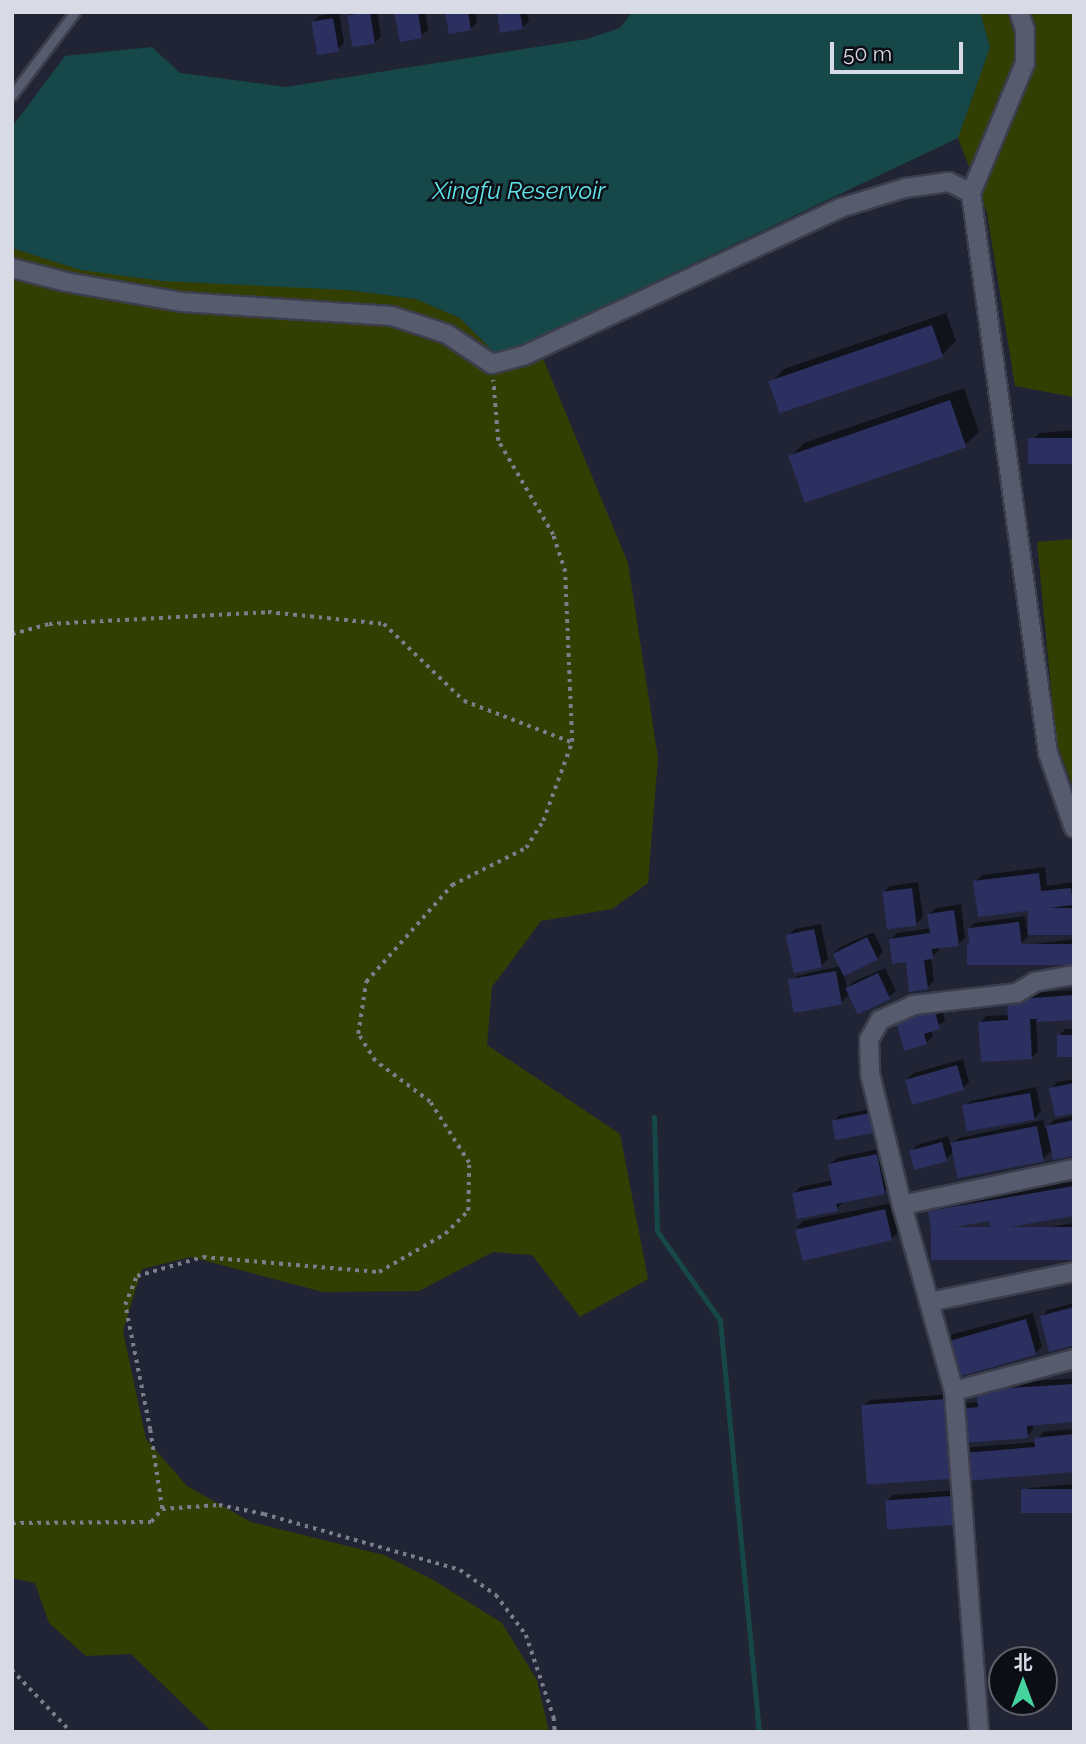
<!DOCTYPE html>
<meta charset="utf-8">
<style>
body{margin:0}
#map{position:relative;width:1086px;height:1744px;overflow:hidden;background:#212434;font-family:Raleway,"Noto Sans SC",sans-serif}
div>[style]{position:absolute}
.green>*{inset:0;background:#333e03}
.water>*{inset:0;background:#174849}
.shadow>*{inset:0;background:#0007}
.stream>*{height:5px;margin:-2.5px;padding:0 2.5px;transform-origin:2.5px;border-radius:2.5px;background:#174849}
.building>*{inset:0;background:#2b3061;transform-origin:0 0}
.path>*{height:3.5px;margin-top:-1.75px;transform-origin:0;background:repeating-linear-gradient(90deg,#7b7e8b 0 3.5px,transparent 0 8.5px)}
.roads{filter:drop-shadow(2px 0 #3c3e4c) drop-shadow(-2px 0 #3c3e4c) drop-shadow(0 2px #3c3e4c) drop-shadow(0 -2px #3c3e4c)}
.lane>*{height:9px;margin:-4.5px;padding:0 4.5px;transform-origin:4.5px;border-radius:4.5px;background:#575b6e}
.street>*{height:18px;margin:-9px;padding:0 9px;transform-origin:9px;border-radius:9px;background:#575b6e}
span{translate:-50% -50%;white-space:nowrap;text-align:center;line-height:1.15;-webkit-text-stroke:5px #0d0e15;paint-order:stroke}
.water-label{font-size:24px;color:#60e5ea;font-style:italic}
.frame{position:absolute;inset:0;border:14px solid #d8dbe6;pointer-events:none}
.north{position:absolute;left:988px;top:1646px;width:70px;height:70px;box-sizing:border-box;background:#0d0e15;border:2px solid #5e6069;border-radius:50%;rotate:0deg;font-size:19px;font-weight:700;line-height:28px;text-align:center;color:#d8dbe6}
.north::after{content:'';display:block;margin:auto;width:24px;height:32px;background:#46d49e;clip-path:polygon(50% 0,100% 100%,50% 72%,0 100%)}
.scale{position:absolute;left:830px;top:42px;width:133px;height:32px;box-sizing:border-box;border:4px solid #d8dbe6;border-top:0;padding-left:9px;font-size:21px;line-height:24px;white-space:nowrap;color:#d8dbe6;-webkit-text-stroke:5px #0d0e15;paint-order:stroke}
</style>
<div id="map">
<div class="green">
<i style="clip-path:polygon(980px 12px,1074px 12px,1074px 397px,1015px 386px,987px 213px,958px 138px,990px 47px)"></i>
<i style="clip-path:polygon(12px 248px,81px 270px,348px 290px,416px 299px,460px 318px,498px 356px,535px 339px,628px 563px,658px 758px,648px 883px,612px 909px,541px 921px,492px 987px,487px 1045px,620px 1134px,648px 1279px,580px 1317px,532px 1255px,493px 1252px,419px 1291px,323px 1292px,191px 1257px,142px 1269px,123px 1331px,146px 1439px,187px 1486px,251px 1522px,384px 1555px,435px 1581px,502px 1623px,537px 1680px,549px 1732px,212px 1732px,131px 1654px,86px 1656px,49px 1623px,35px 1583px,12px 1578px)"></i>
<i style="clip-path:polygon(1074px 539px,1074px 790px,1056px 741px,1037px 542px)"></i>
</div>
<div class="water">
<i style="clip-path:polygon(632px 12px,980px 12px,990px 47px,958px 138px,498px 356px,460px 318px,416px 299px,348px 290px,162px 281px,81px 270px,12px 248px,12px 127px,65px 56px,152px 47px,180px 73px,286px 87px,587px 39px,620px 28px)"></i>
</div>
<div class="shadow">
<i style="clip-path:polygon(339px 12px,344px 43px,338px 49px,312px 22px,319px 16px)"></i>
<i style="clip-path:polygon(352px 12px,377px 12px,381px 36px,375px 43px,349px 16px)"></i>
<i style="clip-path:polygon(396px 12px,425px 12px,428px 30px,421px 36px)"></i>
<i style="clip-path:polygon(447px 12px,475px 12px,477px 22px,471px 29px)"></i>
<i style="clip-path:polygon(498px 12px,527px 12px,529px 21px,522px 28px)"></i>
<i style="clip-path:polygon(946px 313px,956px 341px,942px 355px,771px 382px,784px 369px)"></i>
<i style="clip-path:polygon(964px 388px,979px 432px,965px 445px,790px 457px,804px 443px)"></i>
<i style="clip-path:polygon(1074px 430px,1074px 462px,1029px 443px,1040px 433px)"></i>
<i style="clip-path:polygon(1045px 867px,1047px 886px,1074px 882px,1074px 934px,1030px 914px,1036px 908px,975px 882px,982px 875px)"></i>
<i style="clip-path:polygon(918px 882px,923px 917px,916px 924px,884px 892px,890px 886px)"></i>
<i style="clip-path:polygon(961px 904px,965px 938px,958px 944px,939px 947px,939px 950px,931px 957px,934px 981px,927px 988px,891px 939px,897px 933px,931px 928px,929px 914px,936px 908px)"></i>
<i style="clip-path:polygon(1025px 916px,1028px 937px,1018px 946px,1074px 939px,1074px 963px,969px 958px,979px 949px,968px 929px,975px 923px)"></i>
<i style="clip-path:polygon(821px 924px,828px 959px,822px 965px,788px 936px,795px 929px)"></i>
<i style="clip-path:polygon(874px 932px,883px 952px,877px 959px,844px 974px,847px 989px,853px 982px,885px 968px,896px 991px,889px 997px,849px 994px,842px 1002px,790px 982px,797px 976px,840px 966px,834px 953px,840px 947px)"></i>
<i style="clip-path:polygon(1074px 990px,1074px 1018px,1036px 1020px,1038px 1051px,1031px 1058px,980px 1023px,986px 1016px,1010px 1015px,1015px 994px)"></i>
<i style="clip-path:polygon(940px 1000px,945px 1021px,931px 1030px,933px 1036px,926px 1043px,905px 1049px)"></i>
<i style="clip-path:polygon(1065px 1029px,1074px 1029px,1074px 1055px,1059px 1036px)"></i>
<i style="clip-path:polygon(963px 1059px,969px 1082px,963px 1088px,907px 1079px,914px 1073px)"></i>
<i style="clip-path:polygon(1074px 1079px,1074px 1111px,1051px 1089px,1057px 1082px)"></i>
<i style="clip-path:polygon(1036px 1087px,1041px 1111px,1035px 1118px,969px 1131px,964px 1107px,971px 1101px)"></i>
<i style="clip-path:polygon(877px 1108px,880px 1124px,873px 1131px,833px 1122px,840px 1115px)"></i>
<i style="clip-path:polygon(1074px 1116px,1074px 1154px,1052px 1150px,1043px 1159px,954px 1151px,946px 1159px,911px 1152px,917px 1145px,948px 1136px,951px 1146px,959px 1138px,1043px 1120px,1045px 1129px,1054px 1120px)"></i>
<i style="clip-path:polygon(883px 1148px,891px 1186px,884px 1192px,843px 1202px,837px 1209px,794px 1193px,800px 1187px,833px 1180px,830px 1164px,837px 1158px)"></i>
<i style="clip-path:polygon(1074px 1181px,1074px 1215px,991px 1219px,930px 1211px,937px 1205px)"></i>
<i style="clip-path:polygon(892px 1203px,898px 1232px,891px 1239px,796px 1228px,803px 1221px)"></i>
<i style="clip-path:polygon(1074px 1223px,1074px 1258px,935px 1252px,942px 1245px)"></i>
<i style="clip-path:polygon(1074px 1303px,1074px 1343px,1041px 1317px,1048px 1310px)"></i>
<i style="clip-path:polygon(1033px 1313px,1042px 1347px,1035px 1354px,946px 1341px,953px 1334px)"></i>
<i style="clip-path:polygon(1074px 1378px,1074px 1420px,1033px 1423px,1033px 1430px,1027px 1436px,960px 1409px,967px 1403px,979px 1402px,985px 1385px)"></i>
<i style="clip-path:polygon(953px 1394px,952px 1477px,863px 1406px,870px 1400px)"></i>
<i style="clip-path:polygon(1074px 1429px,1074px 1470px,965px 1454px,971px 1447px,1037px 1442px,1043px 1432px)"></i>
<i style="clip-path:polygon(1074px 1484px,1074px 1511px,1022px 1495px,1029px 1488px)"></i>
<i style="clip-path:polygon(957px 1490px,959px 1517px,952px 1523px,887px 1501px,893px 1495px)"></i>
</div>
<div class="stream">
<i style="left:654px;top:1117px;width:114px;rotate:88.5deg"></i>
<i style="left:657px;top:1231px;width:109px;rotate:54.7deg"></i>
<i style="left:720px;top:1320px;width:414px;rotate:84.6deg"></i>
</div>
<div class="building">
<i style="left:370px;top:12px;width:32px;height:23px;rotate:81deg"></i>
<i style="clip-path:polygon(394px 12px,418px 12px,422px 38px,400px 42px)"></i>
<i style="clip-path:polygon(445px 12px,468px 12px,471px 30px,449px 34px)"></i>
<i style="clip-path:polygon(497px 12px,520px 12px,523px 29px,500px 33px)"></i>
<i style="left:333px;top:18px;width:34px;height:22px;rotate:80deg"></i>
<i style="left:932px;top:325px;width:34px;height:173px;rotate:71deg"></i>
<i style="left:950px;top:400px;width:50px;height:171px;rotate:71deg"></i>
<i style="left:1074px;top:438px;width:26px;height:46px;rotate:90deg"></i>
<i style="clip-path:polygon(1039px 873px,1041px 891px,1071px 888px,1073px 905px,978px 917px,973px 881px)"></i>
<i style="left:912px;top:888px;width:38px;height:30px;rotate:83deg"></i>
<i style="left:1074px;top:908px;width:27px;height:46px;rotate:90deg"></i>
<i style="clip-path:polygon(954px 910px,959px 946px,932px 949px,933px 959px,924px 960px,928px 989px,909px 992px,906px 962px,892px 964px,889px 939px,930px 933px,927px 914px)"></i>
<i style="left:1019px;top:922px;width:23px;height:52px;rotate:83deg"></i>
<i style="left:814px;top:929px;width:39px;height:29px;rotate:78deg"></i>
<i style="left:867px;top:937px;width:25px;height:38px;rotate:64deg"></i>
<i style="left:1074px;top:944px;width:21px;height:107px;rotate:90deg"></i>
<i style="left:836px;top:971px;width:34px;height:49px;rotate:80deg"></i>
<i style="left:878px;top:973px;width:29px;height:36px;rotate:65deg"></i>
<i style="clip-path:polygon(1074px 995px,1074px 1020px,1037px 1022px,1037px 1019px,1030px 1019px,1032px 1059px,981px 1062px,978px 1022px,1008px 1020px,1007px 1000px)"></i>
<i style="clip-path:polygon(933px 1006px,940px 1029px,924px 1034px,927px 1044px,904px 1051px,895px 1018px)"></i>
<i style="left:1057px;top:1035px;width:17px;height:22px"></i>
<i style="left:957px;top:1065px;width:26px;height:54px;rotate:74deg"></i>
<i style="clip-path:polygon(1074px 1083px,1074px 1113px,1055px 1117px,1049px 1088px)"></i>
<i style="left:1030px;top:1093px;width:27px;height:69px;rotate:80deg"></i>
<i style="left:870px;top:1113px;width:20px;height:39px;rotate:79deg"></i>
<i style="clip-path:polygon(1074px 1120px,1074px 1156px,1053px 1160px,1046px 1126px)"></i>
<i style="left:1037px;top:1126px;width:36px;height:88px;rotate:79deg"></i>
<i style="left:942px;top:1142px;width:20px;height:34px;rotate:75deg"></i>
<i style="clip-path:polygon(877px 1154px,885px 1194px,836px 1204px,838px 1211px,797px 1219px,792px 1193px,832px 1185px,828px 1164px)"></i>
<i style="clip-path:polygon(1074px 1186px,1074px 1216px,991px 1230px,989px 1221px,931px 1231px,928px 1211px)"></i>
<i style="left:885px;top:1209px;width:32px;height:92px;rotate:77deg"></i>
<i style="left:1074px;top:1227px;width:33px;height:143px;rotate:90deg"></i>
<i style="clip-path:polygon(1074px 1307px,1074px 1345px,1049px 1352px,1040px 1316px)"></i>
<i style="left:1026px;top:1319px;width:37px;height:84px;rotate:74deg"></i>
<i style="clip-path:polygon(1074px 1384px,1074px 1422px,1027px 1426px,1028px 1438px,961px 1443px,958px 1409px,978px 1407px,976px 1390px)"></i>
<i style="left:947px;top:1399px;width:80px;height:86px;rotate:86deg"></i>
<i style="clip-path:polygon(1074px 1434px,1074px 1472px,965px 1481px,963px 1453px,1035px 1447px,1034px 1438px)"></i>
<i style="left:1074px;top:1489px;width:24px;height:53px;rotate:90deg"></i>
<i style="left:951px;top:1496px;width:29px;height:66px;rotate:86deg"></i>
</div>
<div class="path">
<i style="left:12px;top:634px;width:38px;rotate:-15deg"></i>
<i style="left:49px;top:624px;width:219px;rotate:-3.1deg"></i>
<i style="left:268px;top:612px;width:117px;rotate:5.9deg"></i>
<i style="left:384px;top:624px;width:111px;rotate:43.9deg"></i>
<i style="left:464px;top:701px;width:115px;rotate:21deg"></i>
<i style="left:162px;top:1509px;width:57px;rotate:-4deg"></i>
<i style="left:219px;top:1505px;width:46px;rotate:11.3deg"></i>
<i style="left:264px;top:1514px;width:204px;rotate:15.9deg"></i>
<i style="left:460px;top:1570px;width:44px;rotate:34.8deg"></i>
<i style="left:496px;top:1595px;width:50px;rotate:53.1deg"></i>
<i style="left:526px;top:1635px;width:88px;rotate:71.4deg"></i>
<i style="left:554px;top:1718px;width:14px;rotate:86deg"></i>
<i style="left:12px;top:1523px;width:139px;rotate:-0.4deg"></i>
<i style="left:151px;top:1522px;width:17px;rotate:-50deg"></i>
<i style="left:162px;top:1509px;width:80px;rotate:-98.6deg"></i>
<i style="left:150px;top:1430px;width:127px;rotate:-101.3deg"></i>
<i style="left:125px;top:1305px;width:31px;rotate:-68deg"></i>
<i style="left:137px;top:1276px;width:69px;rotate:-16.1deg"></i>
<i style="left:203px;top:1257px;width:177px;rotate:4.9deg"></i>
<i style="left:379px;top:1272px;width:76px;rotate:-29.9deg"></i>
<i style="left:445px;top:1234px;width:33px;rotate:-45deg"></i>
<i style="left:468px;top:1211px;width:48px;rotate:-88.8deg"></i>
<i style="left:469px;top:1163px;width:72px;rotate:-122.6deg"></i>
<i style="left:430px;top:1102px;width:69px;rotate:-143.3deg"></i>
<i style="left:375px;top:1061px;width:32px;rotate:-122deg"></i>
<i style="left:358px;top:1034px;width:53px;rotate:-81.3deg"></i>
<i style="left:366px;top:982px;width:130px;rotate:-48.4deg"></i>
<i style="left:452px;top:885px;width:83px;rotate:-26.6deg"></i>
<i style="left:526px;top:848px;width:32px;rotate:-58deg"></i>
<i style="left:543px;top:821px;width:84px;rotate:-69.8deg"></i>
<i style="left:572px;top:742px;width:170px;rotate:-92.4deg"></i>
<i style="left:565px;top:572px;width:39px;rotate:-108deg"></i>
<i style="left:553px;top:535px;width:109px;rotate:-120.3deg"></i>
<i style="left:498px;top:441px;width:61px;rotate:-94.7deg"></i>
<i style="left:12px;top:1670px;width:86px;rotate:46.4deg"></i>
</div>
<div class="roads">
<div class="lane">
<i style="left:12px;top:95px;width:104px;rotate:-52.8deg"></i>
</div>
<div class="street">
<i style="left:971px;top:193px;width:141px;rotate:-67.4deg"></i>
<i style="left:1025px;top:63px;width:33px;rotate:-90deg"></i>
<i style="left:1025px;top:30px;width:19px;rotate:-108deg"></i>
<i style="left:12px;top:268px;width:56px;rotate:14.5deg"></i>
<i style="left:66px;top:282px;width:118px;rotate:9.8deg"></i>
<i style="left:182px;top:302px;width:210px;rotate:3.8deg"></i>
<i style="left:392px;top:316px;width:58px;rotate:18.1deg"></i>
<i style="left:447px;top:334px;width:54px;rotate:33.7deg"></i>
<i style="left:492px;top:364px;width:34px;rotate:-15deg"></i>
<i style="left:525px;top:355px;width:348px;rotate:-25deg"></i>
<i style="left:840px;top:208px;width:68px;rotate:-17.1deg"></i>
<i style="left:905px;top:188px;width:44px;rotate:-7.8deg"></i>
<i style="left:949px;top:182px;width:25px;rotate:27deg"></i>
<i style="left:971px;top:193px;width:565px;rotate:82.17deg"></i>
<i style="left:1048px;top:753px;width:79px;rotate:70.9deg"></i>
<i style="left:1074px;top:975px;width:40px;rotate:170deg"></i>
<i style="left:1035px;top:982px;width:21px;rotate:149deg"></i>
<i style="left:1017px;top:993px;width:104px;rotate:173.4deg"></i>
<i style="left:914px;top:1005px;width:37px;rotate:156deg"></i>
<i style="left:880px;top:1020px;width:23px;rotate:119deg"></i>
<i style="left:869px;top:1040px;width:34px;rotate:88deg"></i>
<i style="left:870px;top:1074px;width:135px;rotate:76.3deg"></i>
<i style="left:902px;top:1205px;width:193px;rotate:74.4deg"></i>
<i style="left:954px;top:1391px;width:124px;rotate:-14.9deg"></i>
<i style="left:902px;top:1205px;width:176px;rotate:-11.8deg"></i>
<i style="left:929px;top:1302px;width:148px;rotate:-11.7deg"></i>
<i style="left:954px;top:1391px;width:342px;rotate:85.8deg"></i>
</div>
</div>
<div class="water-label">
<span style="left:519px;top:191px">Xingfu Reservoir</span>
</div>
<div class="frame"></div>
<div class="north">北</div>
<div class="scale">50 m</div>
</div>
